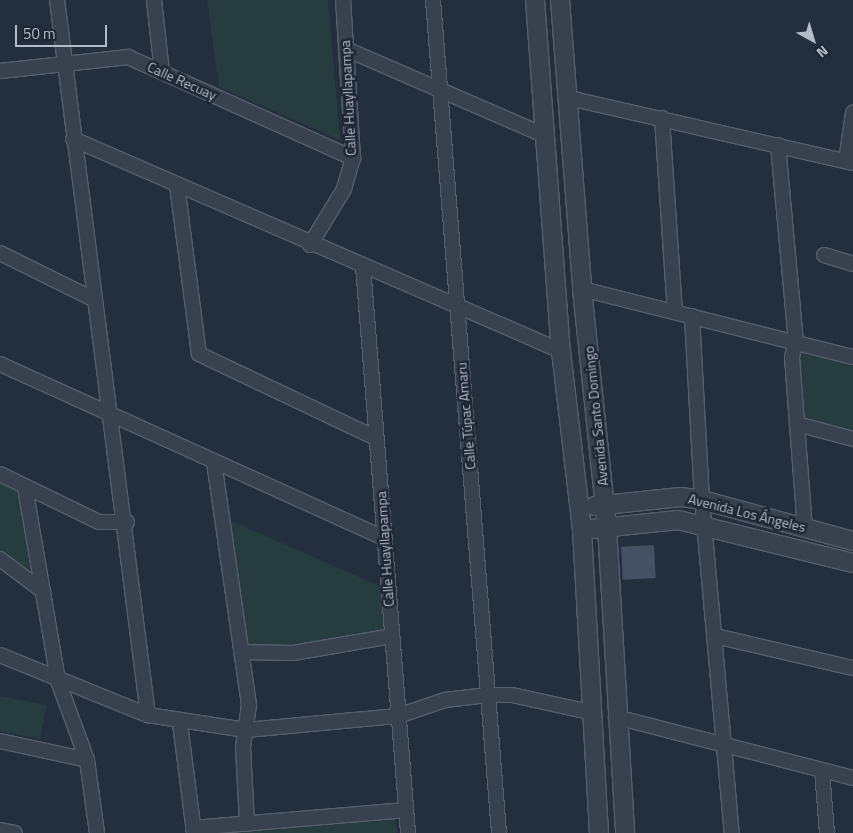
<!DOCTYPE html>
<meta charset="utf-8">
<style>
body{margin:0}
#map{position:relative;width:853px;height:833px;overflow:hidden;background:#242f3e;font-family:"Titillium Web",sans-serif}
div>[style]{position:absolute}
.green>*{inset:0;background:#263c3f}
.building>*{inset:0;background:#455162;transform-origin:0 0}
.roads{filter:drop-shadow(1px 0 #565f6c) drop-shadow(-1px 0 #565f6c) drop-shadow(0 1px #565f6c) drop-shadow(0 -1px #565f6c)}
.minor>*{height:14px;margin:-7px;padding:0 7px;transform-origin:7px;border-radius:7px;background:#38414e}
.tertiary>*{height:18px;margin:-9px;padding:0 9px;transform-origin:9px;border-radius:9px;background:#38414e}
span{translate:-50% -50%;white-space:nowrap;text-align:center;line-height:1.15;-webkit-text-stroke:5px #1d2633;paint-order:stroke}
.street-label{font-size:14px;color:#b4bcc9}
.north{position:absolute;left:788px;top:15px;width:50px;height:50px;-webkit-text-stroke:4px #1d2633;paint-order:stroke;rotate:141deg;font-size:14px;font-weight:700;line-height:20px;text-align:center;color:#b4bcc9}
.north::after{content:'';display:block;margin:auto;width:18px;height:22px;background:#b4bcc9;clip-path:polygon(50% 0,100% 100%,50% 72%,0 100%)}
.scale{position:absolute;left:15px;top:25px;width:92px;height:22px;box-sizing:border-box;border:2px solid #b4bcc9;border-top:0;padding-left:6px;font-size:15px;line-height:18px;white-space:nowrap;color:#b4bcc9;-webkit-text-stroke:4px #1d2633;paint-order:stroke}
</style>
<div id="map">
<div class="green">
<i style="clip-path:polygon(207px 0,328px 0,340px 140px,219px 87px)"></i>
<i style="clip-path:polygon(801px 350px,853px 364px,853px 434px,801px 420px)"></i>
<i style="clip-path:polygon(0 479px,20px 489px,36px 580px,0 554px)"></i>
<i style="clip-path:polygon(229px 520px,382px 587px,386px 631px,292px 648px,248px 647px)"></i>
<i style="clip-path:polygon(0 696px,47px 705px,40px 739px,0 731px)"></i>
<i style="clip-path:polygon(395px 814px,397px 833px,239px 833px,239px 830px)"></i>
</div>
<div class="building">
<i style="left:654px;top:545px;width:33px;height:33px;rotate:87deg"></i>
</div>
<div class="roads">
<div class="minor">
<i style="left:57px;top:0;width:721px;rotate:82.75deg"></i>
<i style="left:154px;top:0;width:72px;rotate:83.7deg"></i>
<i style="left:433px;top:0;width:836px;rotate:85.47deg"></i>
<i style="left:346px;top:49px;width:218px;rotate:23.5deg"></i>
<i style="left:0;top:71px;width:129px;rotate:-6.2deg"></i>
<i style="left:128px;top:57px;width:247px;rotate:24.2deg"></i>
<i style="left:569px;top:98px;width:291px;rotate:12.9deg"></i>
<i style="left:662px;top:118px;width:194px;rotate:86.2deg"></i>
<i style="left:73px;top:139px;width:532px;rotate:23.48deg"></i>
<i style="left:778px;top:145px;width:198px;rotate:84.8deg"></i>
<i style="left:796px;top:342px;width:16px;rotate:105deg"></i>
<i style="left:792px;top:357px;width:171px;rotate:85.7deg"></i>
<i style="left:846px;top:161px;width:49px;rotate:-81.7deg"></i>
<i style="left:177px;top:185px;width:170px;rotate:82.6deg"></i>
<i style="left:199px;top:354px;width:196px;rotate:25.4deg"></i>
<i style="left:310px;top:245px;width:66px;rotate:-58.7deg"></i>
<i style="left:344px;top:189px;width:32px;rotate:-74deg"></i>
<i style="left:353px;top:158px;width:158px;rotate:-93.6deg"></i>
<i style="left:0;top:253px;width:106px;rotate:26.3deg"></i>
<i style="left:824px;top:255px;width:30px;rotate:17deg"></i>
<i style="left:363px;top:266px;width:569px;rotate:85.46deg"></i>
<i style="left:582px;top:289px;width:279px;rotate:14.1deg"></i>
<i style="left:692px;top:316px;width:184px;rotate:86.9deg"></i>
<i style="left:702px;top:500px;width:334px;rotate:84.9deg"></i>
<i style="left:0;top:364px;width:423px;rotate:24.4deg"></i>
<i style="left:797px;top:424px;width:58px;rotate:15deg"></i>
<i style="left:214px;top:462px;width:246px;rotate:81.8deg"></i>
<i style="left:249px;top:705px;width:42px;rotate:98.1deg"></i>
<i style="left:243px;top:747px;width:77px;rotate:87deg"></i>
<i style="left:0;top:474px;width:110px;rotate:25.9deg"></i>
<i style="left:99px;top:522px;width:28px"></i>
<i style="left:25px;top:487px;width:197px;rotate:80.3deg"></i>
<i style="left:58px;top:681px;width:84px;rotate:69.8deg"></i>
<i style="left:87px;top:760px;width:74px;rotate:82.2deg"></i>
<i style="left:0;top:559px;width:54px;rotate:36.7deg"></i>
<i style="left:715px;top:636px;width:142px;rotate:13.1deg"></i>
<i style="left:242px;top:652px;width:51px;rotate:1.1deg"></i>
<i style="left:293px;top:653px;width:100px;rotate:-9.7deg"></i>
<i style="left:0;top:655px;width:160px;rotate:22.1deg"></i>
<i style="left:148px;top:715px;width:99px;rotate:8.7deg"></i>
<i style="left:246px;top:730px;width:153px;rotate:-5.3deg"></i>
<i style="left:398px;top:716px;width:50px;rotate:-18.8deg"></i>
<i style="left:445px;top:700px;width:43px;rotate:-6.6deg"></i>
<i style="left:488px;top:695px;width:24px"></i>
<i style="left:512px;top:695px;width:80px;rotate:12.3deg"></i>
<i style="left:616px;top:717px;width:245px;rotate:14.4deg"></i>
<i style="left:180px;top:723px;width:111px;rotate:82.7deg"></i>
<i style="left:0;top:741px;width:89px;rotate:12.3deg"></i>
<i style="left:822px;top:770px;width:63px;rotate:85.5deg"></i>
<i style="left:193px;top:828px;width:214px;rotate:-4.8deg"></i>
<i style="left:0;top:830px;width:15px;rotate:11deg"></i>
</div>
<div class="tertiary">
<i style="left:535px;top:0;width:352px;rotate:85.8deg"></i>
<i style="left:561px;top:351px;width:180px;rotate:83.3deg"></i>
<i style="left:582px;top:530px;width:303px;rotate:86.8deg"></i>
<i style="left:560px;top:0;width:290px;rotate:85.6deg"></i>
<i style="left:582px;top:289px;width:239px;rotate:84deg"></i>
<i style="left:607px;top:527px;width:307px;rotate:86.6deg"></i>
<i style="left:595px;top:506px;width:86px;rotate:-6deg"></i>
<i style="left:681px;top:497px;width:21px;rotate:8deg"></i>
<i style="left:702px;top:500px;width:156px;rotate:15.2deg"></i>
<i style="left:582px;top:530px;width:97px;rotate:-5.9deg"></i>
<i style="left:678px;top:520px;width:180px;rotate:13.8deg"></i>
</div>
</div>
<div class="street-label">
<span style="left:182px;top:81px;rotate:24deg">Calle Recuay</span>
<span style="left:348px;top:98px;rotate:-93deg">Calle Huayllapampa</span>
<span style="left:466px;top:416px;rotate:-95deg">Calle Túpac Amaru</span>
<span style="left:596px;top:416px;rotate:-96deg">Avenida Santo Domingo</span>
<span style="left:747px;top:513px;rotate:14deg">Avenida Los Ángeles</span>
<span style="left:385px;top:549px;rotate:-94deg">Calle Huayllapampa</span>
</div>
<div class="north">N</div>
<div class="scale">50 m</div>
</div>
